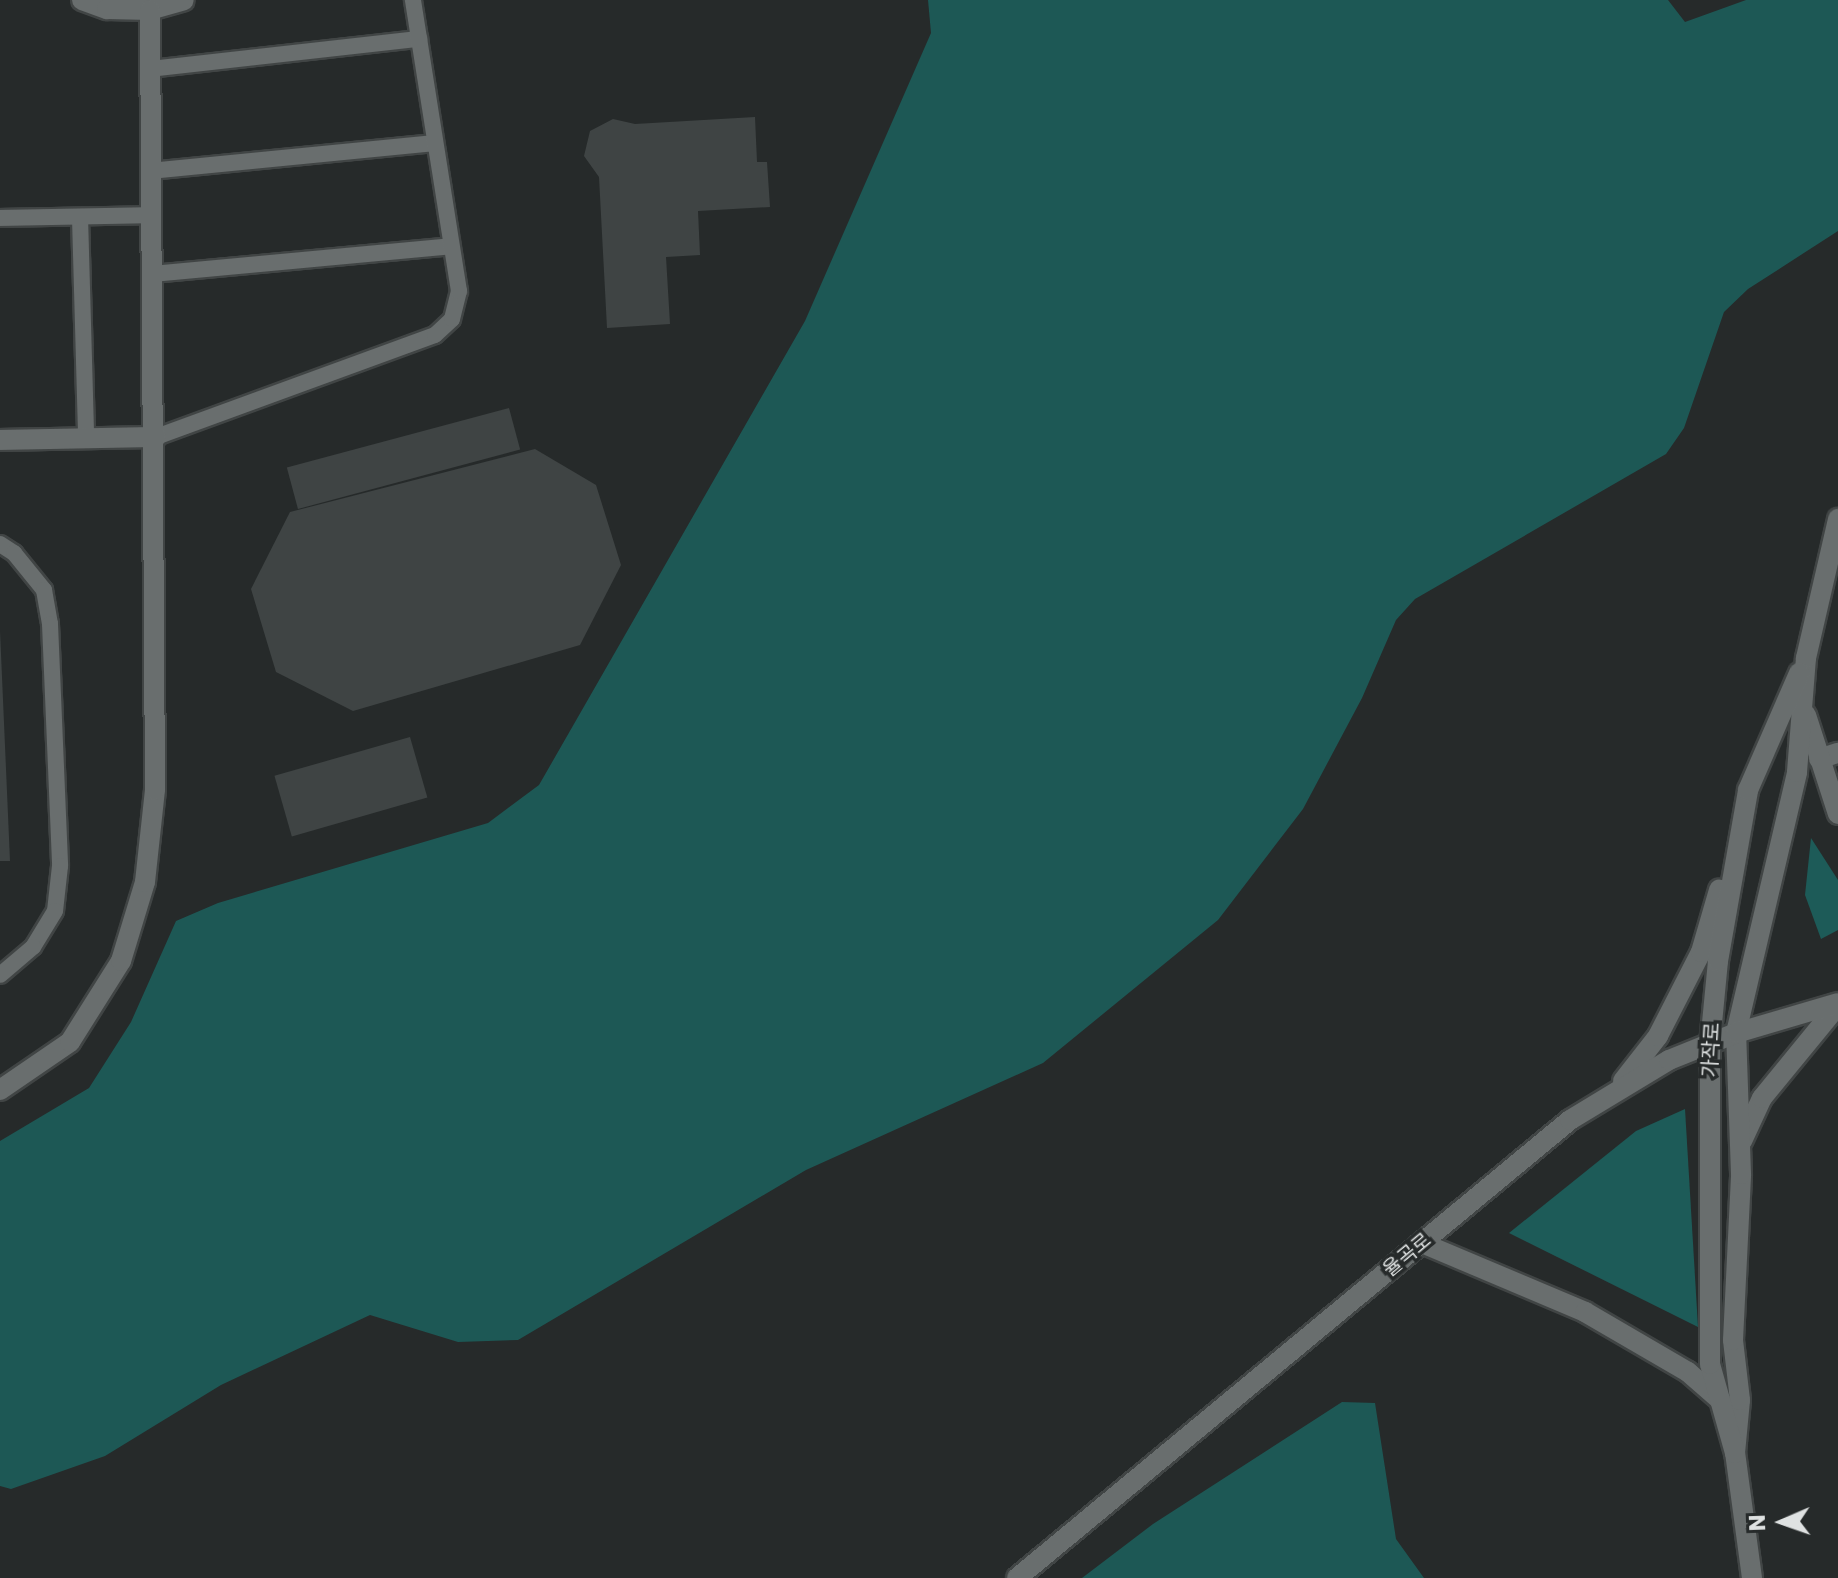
<!DOCTYPE html>
<meta charset="utf-8">
<style>
body{margin:0}
#map{position:relative;width:1838px;height:1578px;overflow:hidden;background:#262a2a;font-family:Poppins,"Noto Sans KR",sans-serif}
div>[style]{position:absolute}
.green>*{inset:0;background:#1d5b58}
.forest>*{inset:0;background:#1d5855}
.building>*{inset:0;background:#3f4444;transform-origin:0 0}
.roads{filter:drop-shadow(2px 0 #414545) drop-shadow(-2px 0 #414545) drop-shadow(0 2px #414545) drop-shadow(0 -2px #414545)}
.service>*{height:16px;margin:-8px;padding:0 8px;transform-origin:8px;border-radius:8px;background:#696e6e}
.minor>*{height:20px;margin:-10px;padding:0 10px;transform-origin:10px;border-radius:10px;background:#696e6e}
.tertiary>*{height:20px;margin:-10px;padding:0 10px;transform-origin:10px;border-radius:10px;background:#696e6e}
span{translate:-50% -50%;white-space:nowrap;text-align:center;line-height:1.15;-webkit-text-stroke:7px #262a2a;paint-order:stroke}
.street-label{font-size:20px;color:#dfe2e2}
.north{position:absolute;left:1742px;top:1482px;width:80px;height:80px;-webkit-text-stroke:6px #262a2a;paint-order:stroke;rotate:268deg;font-size:22px;font-weight:700;line-height:32px;text-align:center;color:#dfe2e2}
.north::after{content:'';display:block;margin:auto;width:28px;height:36px;background:#dfe2e2;clip-path:polygon(50% 0,100% 100%,50% 72%,0 100%)}
</style>
<div id="map">
<div class="green">
<i style="clip-path:polygon(1811px 838px,1838px 880px,1838px 930px,1821px 939px,1805px 895px)"></i>
<i style="clip-path:polygon(1685px 1109px,1698px 1327px,1509px 1233px,1636px 1131px)"></i>
</div>
<div class="forest">
<i style="clip-path:polygon(928px 0,1668px 0,1685px 22px,1746px 0,1838px 0,1838px 231px,1748px 289px,1724px 312px,1684px 428px,1666px 454px,1415px 599px,1396px 620px,1362px 698px,1303px 809px,1218px 920px,1043px 1063px,806px 1170px,518px 1340px,458px 1342px,370px 1315px,221px 1385px,105px 1456px,11px 1489px,0 1486px,0 1141px,89px 1088px,131px 1022px,176px 921px,218px 903px,488px 823px,539px 785px,805px 321px,931px 33px)"></i>
<i style="clip-path:polygon(1342px 1402px,1375px 1403px,1396px 1539px,1424px 1578px,1082px 1578px,1153px 1524px)"></i>
</div>
<div class="building">
<i style="clip-path:polygon(755px 117px,757px 162px,767px 162px,770px 207px,698px 211px,700px 255px,666px 257px,670px 324px,607px 328px,599px 177px,584px 156px,590px 131px,613px 119px,635px 124px)"></i>
<i style="left:509px;top:408px;width:43px;height:230px;rotate:75deg"></i>
<i style="clip-path:polygon(535px 449px,596px 485px,621px 565px,580px 645px,353px 711px,276px 672px,251px 589px,290px 512px)"></i>
<i style="clip-path:polygon(0 631px,10px 861px,0 861px)"></i>
<i style="left:410px;top:737px;width:63px;height:141px;rotate:74deg"></i>
</div>
<div class="roads">
<div class="service">
<i style="left:150px;top:69px;width:271px;rotate:-6.4deg"></i>
<i style="left:150px;top:171px;width:286px;rotate:-5.6deg"></i>
<i style="left:80px;top:217px;width:221px;rotate:88.4deg"></i>
<i style="left:0;top:218px;width:151px;rotate:-1.1deg"></i>
<i style="left:152px;top:274px;width:300px;rotate:-5.3deg"></i>
<i style="left:156px;top:437px;width:297px;rotate:-20.1deg"></i>
<i style="left:435px;top:335px;width:23px;rotate:-43deg"></i>
<i style="left:452px;top:319px;width:29px;rotate:-76deg"></i>
<i style="left:459px;top:291px;width:295px;rotate:-99deg"></i>
<i style="left:0;top:544px;width:17px;rotate:33deg"></i>
<i style="left:14px;top:553px;width:48px;rotate:51deg"></i>
<i style="left:44px;top:590px;width:35px;rotate:80deg"></i>
<i style="left:50px;top:624px;width:242px;rotate:87.6deg"></i>
<i style="left:60px;top:866px;width:45px;rotate:96.3deg"></i>
<i style="left:55px;top:911px;width:42px;rotate:121.4deg"></i>
<i style="left:33px;top:947px;width:43px;rotate:139.7deg"></i>
</div>
<div class="minor">
<i style="left:82px;top:0;width:27px;rotate:20deg"></i>
<i style="left:107px;top:9px;width:43px;rotate:1.3deg"></i>
<i style="left:150px;top:10px;width:35px;rotate:-16deg"></i>
<i style="left:0;top:440px;width:156px;rotate:-1.1deg"></i>
<i style="left:1819px;top:759px;width:20px;rotate:-18deg"></i>
<i style="left:0;top:1090px;width:85px;rotate:-34.4deg"></i>
<i style="left:70px;top:1042px;width:96px;rotate:-57.8deg"></i>
<i style="left:121px;top:961px;width:83px;rotate:-73.1deg"></i>
<i style="left:145px;top:882px;width:93px;rotate:-83.8deg"></i>
<i style="left:155px;top:790px;width:780px;rotate:-90.37deg"></i>
</div>
<div class="tertiary">
<i style="left:1806px;top:715px;width:104px;rotate:72.1deg"></i>
<i style="left:1623px;top:1081px;width:57px;rotate:-52.1deg"></i>
<i style="left:1658px;top:1036px;width:94px;rotate:-62.9deg"></i>
<i style="left:1701px;top:952px;width:65px;rotate:-73.8deg"></i>
<i style="left:1742px;top:1141px;width:47px;rotate:-65.1deg"></i>
<i style="left:1762px;top:1098px;width:120px;rotate:-50.7deg"></i>
<i style="left:1422px;top:1243px;width:177px;rotate:22.9deg"></i>
<i style="left:1585px;top:1312px;width:119px;rotate:30.2deg"></i>
<i style="left:1688px;top:1372px;width:43px;rotate:41.2deg"></i>
<i style="left:1735px;top:1453px;width:53px;rotate:-84.6deg"></i>
<i style="left:1740px;top:1400px;width:60px;rotate:-96.7deg"></i>
<i style="left:1733px;top:1340px;width:166px;rotate:-87.2deg"></i>
<i style="left:1741px;top:1174px;width:141px;rotate:-92deg"></i>
<i style="left:1736px;top:1033px;width:268px;rotate:-76.8deg"></i>
<i style="left:1797px;top:772px;width:114px;rotate:-85.5deg"></i>
<i style="left:1806px;top:658px;width:143px;rotate:-77deg"></i>
<i style="left:1017px;top:1578px;width:718px;rotate:-39.63deg"></i>
<i style="left:1570px;top:1120px;width:116px;rotate:-31.2deg"></i>
<i style="left:1669px;top:1060px;width:72px;rotate:-21.9deg"></i>
<i style="left:1736px;top:1033px;width:106px;rotate:-16.4deg"></i>
<i style="left:1752px;top:1578px;width:126px;rotate:-97.7deg"></i>
<i style="left:1735px;top:1453px;width:92px;rotate:-105.7deg"></i>
<i style="left:1710px;top:1364px;width:320px;rotate:-90deg"></i>
<i style="left:1710px;top:1044px;width:83px;rotate:-84.5deg"></i>
<i style="left:1718px;top:961px;width:174px;rotate:-80deg"></i>
<i style="left:1748px;top:790px;width:128px;rotate:-66.4deg"></i>
</div>
</div>
<div class="street-label">
<span style="left:1711px;top:1050px;rotate:-87deg">가작로</span>
<span style="left:1407px;top:1255px;rotate:-40deg">율곡로</span>
</div>
<div class="north">N</div>
</div>
